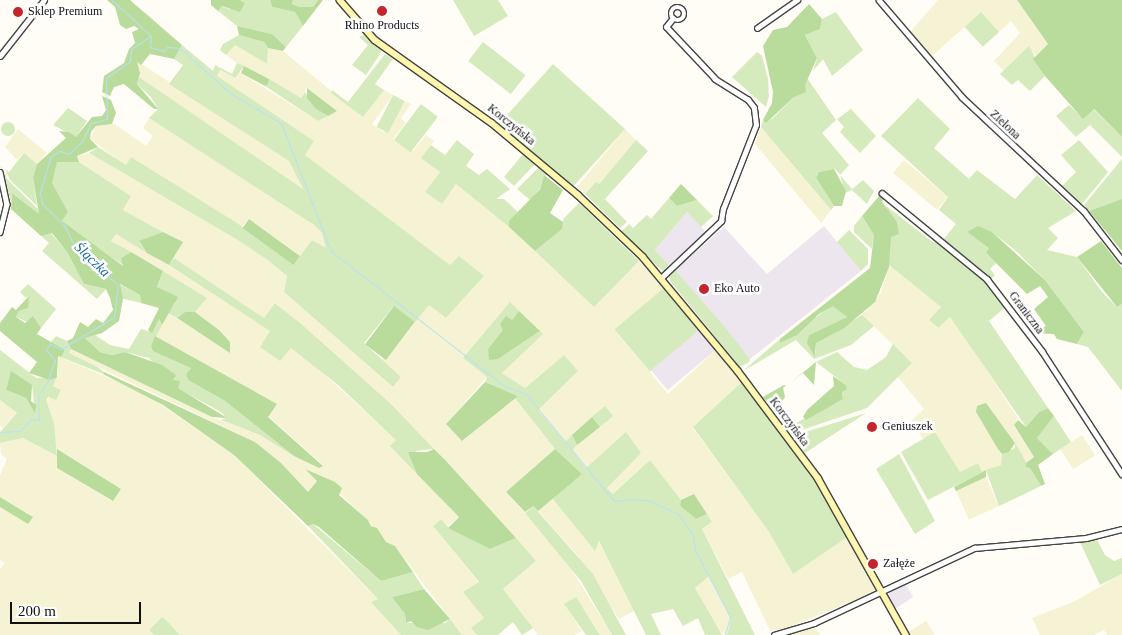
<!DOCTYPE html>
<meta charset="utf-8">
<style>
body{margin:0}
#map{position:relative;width:1122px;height:635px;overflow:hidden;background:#fffdf5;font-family:"Times New Roman",serif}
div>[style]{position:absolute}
.industrial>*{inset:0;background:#eee6ef;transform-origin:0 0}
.farmland>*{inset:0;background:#f6f3d4;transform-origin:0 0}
.green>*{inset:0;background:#d5ebbd;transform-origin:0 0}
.round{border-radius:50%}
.forest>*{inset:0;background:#b9dc9c;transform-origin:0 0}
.stream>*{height:1px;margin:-0.5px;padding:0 0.5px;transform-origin:0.5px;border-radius:0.5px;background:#b9e0f7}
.roads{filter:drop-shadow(1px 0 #444) drop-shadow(-1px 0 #444) drop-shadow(0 1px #444) drop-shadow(0 -1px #444)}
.street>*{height:4.5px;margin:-2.25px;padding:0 2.25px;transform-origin:2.25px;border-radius:2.25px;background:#fff}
.street>.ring{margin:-2.25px;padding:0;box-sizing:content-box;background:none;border:4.5px solid #fff;border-radius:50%}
.secondary>*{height:5.5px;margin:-2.75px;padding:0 2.75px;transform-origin:2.75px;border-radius:2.75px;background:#fff6b0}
.dots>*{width:14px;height:14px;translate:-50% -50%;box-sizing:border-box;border:2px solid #fff;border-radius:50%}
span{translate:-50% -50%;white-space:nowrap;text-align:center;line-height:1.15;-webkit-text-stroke:5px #fff;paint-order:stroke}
.poi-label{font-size:12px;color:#111}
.left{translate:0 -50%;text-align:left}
.street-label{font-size:12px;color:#111}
.water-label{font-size:14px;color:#1768a6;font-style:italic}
.scale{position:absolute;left:10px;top:602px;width:131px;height:22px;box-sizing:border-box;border:2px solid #111;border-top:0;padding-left:6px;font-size:15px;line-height:18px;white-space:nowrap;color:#111;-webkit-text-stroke:4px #fff;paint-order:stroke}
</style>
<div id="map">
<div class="industrial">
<i style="clip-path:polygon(687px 212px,707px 233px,669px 265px,655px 250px)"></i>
<i style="clip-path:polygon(824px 226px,861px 271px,750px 359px,675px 270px,724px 227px,767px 274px)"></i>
<i style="left:700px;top:329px;width:26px;height:64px;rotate:50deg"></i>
<i style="clip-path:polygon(905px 583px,913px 597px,895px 609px,888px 594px)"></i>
</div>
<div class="farmland">
<i style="clip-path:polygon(938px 0,1017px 0,1048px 44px,1036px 56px,1028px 47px,1004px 71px,994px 61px,1020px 33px,1011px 21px,999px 32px,981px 12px,931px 57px,910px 32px)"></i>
<i style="clip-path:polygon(235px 45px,267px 64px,268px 48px,283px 51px,363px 117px,384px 90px,393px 95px,372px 124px,383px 132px,405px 101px,411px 104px,401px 118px,406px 123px,393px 139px,413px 151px,426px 135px,434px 141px,422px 158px,440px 172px,425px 192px,442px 204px,456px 184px,509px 227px,594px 306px,639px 261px,665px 287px,618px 334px,668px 394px,717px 349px,742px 382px,693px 428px,769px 532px,793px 574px,846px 538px,875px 589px,873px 593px,785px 629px,770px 631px,742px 572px,728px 579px,702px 529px,712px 522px,694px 494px,681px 500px,650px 460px,613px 494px,571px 450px,612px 416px,605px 406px,565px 442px,538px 410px,564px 355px,525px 388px,502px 373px,464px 359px,487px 377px,446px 424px,463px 441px,514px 397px,555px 449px,506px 492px,562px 554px,612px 635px,600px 635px,596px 628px,565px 605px,582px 631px,575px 635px,538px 635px,503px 589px,536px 561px,391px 404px,276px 303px,264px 318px,174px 258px,182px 242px,123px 210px,131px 196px,79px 162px,77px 156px,89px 153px,236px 239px,269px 261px,287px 276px,284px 292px,393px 387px,401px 377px,382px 360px,429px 305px,446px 318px,484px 276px,450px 265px,304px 155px,314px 141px,216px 76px,219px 70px,235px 78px,239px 72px,318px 121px,337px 111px,307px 88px,301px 98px,237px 63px,226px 55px)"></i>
<i style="clip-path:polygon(137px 61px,290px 161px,303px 190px,139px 77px)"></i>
<i style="clip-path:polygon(149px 118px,314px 225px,322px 233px,327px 249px,312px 240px,300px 256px,249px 219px,242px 227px,131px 157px,126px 166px,90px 139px,96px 126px,113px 123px,146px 146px,153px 136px,143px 128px)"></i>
<i style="clip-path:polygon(761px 127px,831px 210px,821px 223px,755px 144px)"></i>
<i style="clip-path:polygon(18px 129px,47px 153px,37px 164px,24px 153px,17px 160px,5px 147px)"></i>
<i style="clip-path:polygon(625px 129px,636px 140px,598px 185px,595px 183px,585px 194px,577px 187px)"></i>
<i style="left:904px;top:160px;width:57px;height:17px;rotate:40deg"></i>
<i style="clip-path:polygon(116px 234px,184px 274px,271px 331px,260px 347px,291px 348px,306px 358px,397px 440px,391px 446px,459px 517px,448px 526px,441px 519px,433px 526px,479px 583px,484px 619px,472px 628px,477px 635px,462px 635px,395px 546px,386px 542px,368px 520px,338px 492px,307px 470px,317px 481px,308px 493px,281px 463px,255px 442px,69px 353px,71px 349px,212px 417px,260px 435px,319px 468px,323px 465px,268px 416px,276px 404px,155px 336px,168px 313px,230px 352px,219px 330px,195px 312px,207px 298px,111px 241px)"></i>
<i style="clip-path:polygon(889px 265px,941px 307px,929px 320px,937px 328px,950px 317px,961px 332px,1018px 418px,1014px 426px,1034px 457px,1027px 462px,986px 403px,976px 412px,1002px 454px,1001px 465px,982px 472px,978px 463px,960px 473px,935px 432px,924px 440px,911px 421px,924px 409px,897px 376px,911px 362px,862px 315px,881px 293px)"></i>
<i style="clip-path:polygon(58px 356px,144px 393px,234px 455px,379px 600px,372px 602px,401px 635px,180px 635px,170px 624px,149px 630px,154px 635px,0 635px,0 569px,5px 563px,0 560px,0 507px,28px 524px,29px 514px,0 497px,0 475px,7px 459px,1px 454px,0 443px,23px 438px,57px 456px,57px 468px,112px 501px,121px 489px,57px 449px,46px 400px,61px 390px,53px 386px,58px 375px)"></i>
<i style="clip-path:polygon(0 400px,17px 413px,3px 428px,0 426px)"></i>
<i style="left:1082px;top:435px;width:24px;height:26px;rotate:57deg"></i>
<i style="left:986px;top:477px;width:32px;height:33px;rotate:66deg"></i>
<i style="clip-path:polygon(552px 498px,594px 550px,598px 541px,618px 575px,634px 611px,619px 619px,577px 555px,538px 511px)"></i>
<i style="clip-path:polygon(1122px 574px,1122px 635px,1107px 635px,1104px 630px,1094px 635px,1040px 635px,1032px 618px,1073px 602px)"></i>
<i style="clip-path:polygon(709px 575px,731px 619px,727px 635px,718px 631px,695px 588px)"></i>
<i style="clip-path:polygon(926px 621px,935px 635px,910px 635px,908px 632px)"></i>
<i style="clip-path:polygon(812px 625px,821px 635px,782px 635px,797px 631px)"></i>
</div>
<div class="green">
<i style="clip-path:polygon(240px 0,270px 0,272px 7px,295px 12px,303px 26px,286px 47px,272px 34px,237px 26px,218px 11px,222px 6px,229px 9px,245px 3px)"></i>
<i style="clip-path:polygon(293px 0,318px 0,313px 7px,300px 7px,292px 4px)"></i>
<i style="clip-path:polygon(453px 0,498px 0,508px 16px,474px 36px)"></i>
<i style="clip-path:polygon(836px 12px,863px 50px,832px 76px,823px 59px,813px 71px,817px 58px,805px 35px,820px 29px,822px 19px)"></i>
<i style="left:981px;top:12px;width:27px;height:22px;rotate:48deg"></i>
<i style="clip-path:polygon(239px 35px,264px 42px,268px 48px,267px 64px,235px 45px,226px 55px,220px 50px,223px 44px)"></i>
<i style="clip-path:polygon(364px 35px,382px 51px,366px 75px,352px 65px,368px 45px,359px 37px)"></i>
<i style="left:483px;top:42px;width:54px;height:24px;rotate:38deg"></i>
<i style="clip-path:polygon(182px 45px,213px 71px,215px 65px,232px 74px,237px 63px,244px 66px,235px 78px,220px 70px,217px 76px,314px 141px,305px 155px,450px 265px,459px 256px,484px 276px,446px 318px,429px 305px,415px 322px,393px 307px,364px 343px,401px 377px,393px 387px,284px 292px,287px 276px,269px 261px,236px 239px,89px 153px,98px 147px,126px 165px,131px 157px,237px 223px,294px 264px,312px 240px,326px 248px,322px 233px,314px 225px,149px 118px,158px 109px,151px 97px,137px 84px,139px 77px,303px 189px,289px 161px,169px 84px,183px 65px,174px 59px)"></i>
<i style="clip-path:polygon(1029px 46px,1045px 76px,1030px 91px,1018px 80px,1012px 85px,1000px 74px)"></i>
<i style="clip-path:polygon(757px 52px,762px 56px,768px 79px,769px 96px,766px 107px,732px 77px)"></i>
<i style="clip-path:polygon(385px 54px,393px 59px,375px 84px,384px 90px,363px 117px,331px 93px,332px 90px,348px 102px)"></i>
<i style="left:553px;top:64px;width:97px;height:81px;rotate:42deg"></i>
<i style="clip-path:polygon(807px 78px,836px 120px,822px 133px,849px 165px,840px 175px,852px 189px,863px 180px,874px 191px,867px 204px,852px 190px,845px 193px,840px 174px,835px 169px,819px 172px,816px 178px,834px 206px,831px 210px,761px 127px,763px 120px,766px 122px,773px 118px,794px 97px)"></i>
<i style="clip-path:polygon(269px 79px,301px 98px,305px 92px,316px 109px,328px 116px,318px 121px,265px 86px)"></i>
<i style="left:393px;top:95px;width:13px;height:36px;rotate:27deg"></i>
<i style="clip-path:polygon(918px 98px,950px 129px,934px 148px,969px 179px,977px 170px,1015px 199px,1037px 175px,1076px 211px,1048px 228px,1058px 238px,1047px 250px,1077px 257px,1102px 292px,1117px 307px,1122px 304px,1122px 391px,1088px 347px,1077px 344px,1084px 332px,1045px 280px,1015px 250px,992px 232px,967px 232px,990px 248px,986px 253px,996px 263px,990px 269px,995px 275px,990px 280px,943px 240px,956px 224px,939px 210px,948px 197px,881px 136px)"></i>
<i style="left:421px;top:104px;width:21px;height:45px;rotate:37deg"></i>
<i style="clip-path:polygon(1069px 105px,1083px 118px,1093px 109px,1122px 137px,1122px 157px,1090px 125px,1076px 137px,1056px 116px)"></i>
<i style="clip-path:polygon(68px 108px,87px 121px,76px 137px,53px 125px)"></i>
<i style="clip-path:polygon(851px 109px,876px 136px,860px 153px,840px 132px,844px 127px,837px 119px)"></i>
<i class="round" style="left:1px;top:122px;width:14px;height:14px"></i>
<i style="clip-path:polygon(457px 140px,474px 154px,466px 166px,479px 175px,487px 169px,510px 189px,496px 199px,504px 199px,519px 213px,509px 221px,509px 227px,456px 184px,442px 204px,425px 192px,440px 172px,421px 158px,431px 145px,445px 155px)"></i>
<i style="clip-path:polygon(636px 140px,648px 151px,605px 199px,627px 222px,620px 228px,585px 194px,596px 182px,599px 184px)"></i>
<i style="clip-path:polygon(1079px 140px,1108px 172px,1082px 204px,1062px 186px,1076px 172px,1061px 155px)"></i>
<i style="clip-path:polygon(24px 153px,37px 164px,33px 179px,37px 206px,10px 180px,5px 169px,9px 172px)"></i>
<i style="clip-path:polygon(523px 154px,535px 164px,514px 186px,504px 177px)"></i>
<i style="clip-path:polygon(1122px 159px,1122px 199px,1089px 211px,1084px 205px)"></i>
<i style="clip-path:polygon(56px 161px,79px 162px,131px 196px,123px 210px,163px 232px,139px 242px,147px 253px,116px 234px,111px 241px,131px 252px,121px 258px,124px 266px,69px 228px,62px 221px,68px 212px,51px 183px)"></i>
<i style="clip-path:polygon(0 165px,8px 180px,38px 209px,40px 215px,12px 193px,11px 202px)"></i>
<i style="clip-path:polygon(539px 167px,548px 176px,544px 175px,540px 188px,530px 200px,517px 189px)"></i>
<i style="clip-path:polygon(669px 198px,677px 206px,697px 200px,713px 216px,701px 227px,687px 212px,655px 250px,669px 265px,663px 271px,620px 233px,629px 224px,633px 228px,647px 215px,651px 219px)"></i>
<i style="clip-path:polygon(579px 203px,639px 261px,594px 307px,535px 251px,561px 229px,564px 218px)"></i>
<i style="clip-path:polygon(885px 205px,934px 243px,937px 238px,972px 268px,1007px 306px,989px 321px,1048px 408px,1039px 412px,1026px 427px,950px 317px,938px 328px,929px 320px,941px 307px,889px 265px,890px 217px)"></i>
<i style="clip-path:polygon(862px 216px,874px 235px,872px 249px,854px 232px,854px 226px)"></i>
<i style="clip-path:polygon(849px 230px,868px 249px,868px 264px,861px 271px,837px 242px)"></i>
<i style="clip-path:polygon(51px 233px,67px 252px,84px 284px,106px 289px,97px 299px,42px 251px,49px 243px,41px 236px)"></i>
<i style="clip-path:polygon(174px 258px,264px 318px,275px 303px,300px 323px,391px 404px,434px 449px,416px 451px,412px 458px,417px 474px,390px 446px,396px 440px,338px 385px,291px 348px,280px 361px,260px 347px,270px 331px,169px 265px)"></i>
<i style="clip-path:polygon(675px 270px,724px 326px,750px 359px,749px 362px,740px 367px,670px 281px,669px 277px)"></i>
<i style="clip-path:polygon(163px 271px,207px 298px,195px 312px,185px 312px,177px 318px,168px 313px,175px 303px,157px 288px)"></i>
<i style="clip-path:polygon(28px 284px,56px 309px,41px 328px,16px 317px,19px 311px,28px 308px,28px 296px,26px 298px,20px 292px)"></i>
<i style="clip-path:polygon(119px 284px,140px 295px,141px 303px,120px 298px)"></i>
<i style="left:665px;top:287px;width:55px;height:66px;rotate:50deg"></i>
<i style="clip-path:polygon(510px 302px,519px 311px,488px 349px,498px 359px,540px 331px,543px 334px,502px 373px,525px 388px,564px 355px,578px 371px,538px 410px,565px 442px,572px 435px,577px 445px,572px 450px,586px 468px,626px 432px,641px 453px,607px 488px,613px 494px,650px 460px,681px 500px,680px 506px,696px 519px,707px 514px,712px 522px,702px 529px,755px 635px,727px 635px,731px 619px,709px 576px,695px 588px,722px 635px,705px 635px,698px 618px,683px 626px,673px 609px,651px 614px,661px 635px,646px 635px,599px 541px,595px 551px,552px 498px,582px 474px,555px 449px,514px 397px,518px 396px,485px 382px,487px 377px,463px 358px)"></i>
<i style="clip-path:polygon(833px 305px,847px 317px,809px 335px,816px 355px,816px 343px,862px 315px,874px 326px,851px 345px,814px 359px,796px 340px,743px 371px,780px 339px,780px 343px)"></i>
<i style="clip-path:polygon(159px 319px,162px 325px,151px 346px,191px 368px,186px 374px,188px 380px,225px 401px,294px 456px,260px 435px,221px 420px,226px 418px,221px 412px,177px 388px,149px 358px,125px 352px,112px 355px,100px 352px,85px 338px,95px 335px,110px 345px,129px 349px,141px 329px,152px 332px)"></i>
<i style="clip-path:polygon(56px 336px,67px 341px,71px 349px,69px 353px,98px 367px,104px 372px,103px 374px,61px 357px,65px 350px,50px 343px)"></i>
<i style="clip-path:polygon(893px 344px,912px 363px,867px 408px,790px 434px,786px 428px,843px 399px,842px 392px,846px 385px,816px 362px,837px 352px,854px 367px,867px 370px,886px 357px)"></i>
<i style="clip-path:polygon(evenodd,0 350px,36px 378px,57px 377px,53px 386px,61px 390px,56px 400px,48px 397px,46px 400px,54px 423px,57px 456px,23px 438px,0 443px,0 432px,17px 413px,0 400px,0 350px,10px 377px,32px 385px,35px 412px,26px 398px,6px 390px,10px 377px)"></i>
<i style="clip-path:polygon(742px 382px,809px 469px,849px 536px,793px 574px,769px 532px,693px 427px)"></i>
<i style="left:605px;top:406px;width:13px;height:17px;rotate:51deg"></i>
<i style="clip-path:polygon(866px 413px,805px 453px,792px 436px,812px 430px)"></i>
<i style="clip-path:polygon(1054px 416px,1071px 442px,1053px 454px,1037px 438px)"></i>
<i style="clip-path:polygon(935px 432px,960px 472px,978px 463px,982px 472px,928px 500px,901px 452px)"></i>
<i style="clip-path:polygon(1015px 443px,1041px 486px,999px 506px,986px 470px,1001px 465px,1002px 454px,1015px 448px)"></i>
<i style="clip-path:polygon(899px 454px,935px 521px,915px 534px,876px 469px)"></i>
<i style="clip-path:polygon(533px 506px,593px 574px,626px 635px,612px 635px,581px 581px,525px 513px)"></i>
<i style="clip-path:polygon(441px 519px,449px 528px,490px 549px,516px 538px,536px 561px,503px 589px,533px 628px,522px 635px,513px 622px,498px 635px,477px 635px,471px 628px,484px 618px,463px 592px,479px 582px,433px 526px)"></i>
<i style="clip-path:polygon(313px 524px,381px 581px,413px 572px,424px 589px,392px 597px,405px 614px,406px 623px,445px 623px,450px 619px,462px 635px,401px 635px,371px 602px,378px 599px,308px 526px)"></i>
<i style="clip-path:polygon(1096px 538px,1105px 555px,1114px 561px,1122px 558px,1122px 574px,1100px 585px,1080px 542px)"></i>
<i style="clip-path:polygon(576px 597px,596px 629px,600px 635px,586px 635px,564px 604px)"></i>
<i style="clip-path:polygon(162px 617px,170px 624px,180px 635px,154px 635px,149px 630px)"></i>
</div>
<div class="forest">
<i style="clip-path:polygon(107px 0,130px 0,182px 45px,174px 59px,150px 54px,141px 65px,137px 62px,140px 73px,137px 84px,158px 109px,154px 109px,124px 84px,114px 87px,110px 96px,102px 92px,104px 76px,124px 63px,129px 49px,135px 43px,132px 32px,139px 29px,134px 26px,126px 29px,120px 25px,115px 7px)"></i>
<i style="clip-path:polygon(211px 0,240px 0,245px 3px,240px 12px,222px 6px,218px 11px,211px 5px)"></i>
<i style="clip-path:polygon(270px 0,293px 0,292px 4px,300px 7px,313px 7px,318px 0,323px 0,303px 26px,295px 12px,272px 7px)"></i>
<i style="clip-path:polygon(1017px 0,1122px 0,1122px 137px,1094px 109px,1083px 119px,1045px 76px,1033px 59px,1048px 44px)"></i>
<i style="clip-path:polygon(809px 4px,822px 19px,820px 29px,805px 35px,817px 58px,805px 85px,806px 92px,794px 97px,766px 123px,763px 120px,772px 103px,773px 92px,763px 46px,773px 30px,787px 27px)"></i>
<i style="clip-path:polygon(237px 26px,272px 34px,286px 47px,283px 51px,268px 48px,264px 42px,239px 35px)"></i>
<i style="clip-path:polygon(244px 66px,269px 79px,268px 84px,265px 86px,241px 73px)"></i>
<i style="clip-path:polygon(307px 88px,337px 111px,328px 116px,316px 109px,307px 98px)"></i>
<i style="clip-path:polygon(102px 96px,111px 100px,116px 113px,112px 124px,96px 126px,91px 132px,90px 139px,98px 147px,77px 156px,79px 162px,57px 162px,52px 183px,68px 212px,62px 221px,123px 266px,121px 258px,131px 252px,163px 271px,157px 287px,178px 297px,162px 325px,159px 319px,152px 333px,148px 330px,159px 308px,141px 303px,140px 295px,120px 284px,123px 299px,119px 321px,102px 333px,85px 338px,100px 352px,112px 355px,125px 352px,162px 365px,176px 375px,173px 380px,180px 381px,178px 388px,227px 418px,212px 417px,71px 349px,67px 341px,73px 338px,80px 322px,88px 327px,96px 319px,103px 323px,110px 314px,113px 310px,110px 298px,106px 289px,84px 284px,67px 252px,52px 233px,41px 236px,11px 209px,12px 193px,39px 214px,33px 178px,37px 164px,66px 138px,59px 131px,69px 132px,76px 137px,92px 117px,102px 116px,106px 110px)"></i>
<i style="clip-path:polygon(834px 169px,846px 191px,842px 206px,834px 206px,816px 178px,819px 172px)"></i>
<i style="clip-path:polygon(544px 175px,563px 190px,550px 213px,563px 222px,562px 229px,535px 251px,509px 227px,509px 221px,540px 189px)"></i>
<i style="clip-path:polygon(681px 184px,697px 200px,677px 206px,669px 198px)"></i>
<i style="clip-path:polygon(879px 196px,884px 198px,882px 202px,897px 222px,899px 234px,891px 237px,889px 267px,875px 302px,844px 328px,816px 343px,815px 357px,807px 343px,809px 335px,847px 317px,833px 306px,819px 314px,797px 335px,780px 343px,780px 339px,870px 268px,874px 235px,862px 216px)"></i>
<i style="clip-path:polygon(1122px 199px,1122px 251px,1089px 211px)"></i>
<i style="left:249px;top:219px;width:63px;height:11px;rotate:36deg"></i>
<i style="clip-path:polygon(978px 226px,992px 232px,1045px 280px,1084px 332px,1077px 344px,1057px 339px,1054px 334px,1032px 333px,1046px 326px,1034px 309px,1048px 297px,1040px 286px,1027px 294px,986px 253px,989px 248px,967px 232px)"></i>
<i style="clip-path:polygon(163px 232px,183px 242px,169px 265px,147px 253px,139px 241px)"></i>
<i style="clip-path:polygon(1101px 241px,1122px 268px,1122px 304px,1117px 307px,1077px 257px)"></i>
<i style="clip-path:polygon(29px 296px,28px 308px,19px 311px,16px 317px,25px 323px,33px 316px,41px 328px,37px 334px,65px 350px,61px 357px,58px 356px,57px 377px,50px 380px,29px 373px,37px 362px,0 331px,0 323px,12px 307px,16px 310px)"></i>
<i style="left:394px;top:306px;width:26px;height:48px;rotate:37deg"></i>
<i style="clip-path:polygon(519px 311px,540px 331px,498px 359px,489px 360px,488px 349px,503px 330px,500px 324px,506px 316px,512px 320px)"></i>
<i style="clip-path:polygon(185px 312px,195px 312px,219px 330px,230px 342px,230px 353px,177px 318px)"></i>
<i style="clip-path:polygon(155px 336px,277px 404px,268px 417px,323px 466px,319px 468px,294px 456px,225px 401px,188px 380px,186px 374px,191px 368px,153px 351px,151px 346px)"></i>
<i style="clip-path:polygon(816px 362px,814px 385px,803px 373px,790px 383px)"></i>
<i style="clip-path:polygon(11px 371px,32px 385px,31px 401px,36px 405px,35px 413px,26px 398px,6px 390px)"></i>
<i style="clip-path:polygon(104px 372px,255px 442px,281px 463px,308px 492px,317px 481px,305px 469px,335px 482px,342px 488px,339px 495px,368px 520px,371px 526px,377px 528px,386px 542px,395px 546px,413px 572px,381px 581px,319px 527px,313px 524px,308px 526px,234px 455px,163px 405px,103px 374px)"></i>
<i style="clip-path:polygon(833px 376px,846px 385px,847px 389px,842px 392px,843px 399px,806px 420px,803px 417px,807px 410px,834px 386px)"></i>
<i style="clip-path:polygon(485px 382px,518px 396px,462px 441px,446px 424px)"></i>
<i style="clip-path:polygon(784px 385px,786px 386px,783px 388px,785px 397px,775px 412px,763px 397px)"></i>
<i style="clip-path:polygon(986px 403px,1015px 443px,1009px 452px,1002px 454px,998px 449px,976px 412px,977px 406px)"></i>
<i style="clip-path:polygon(1048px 408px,1054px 416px,1037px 438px,1053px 454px,1038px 465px,1045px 484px,1041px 486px,1030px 468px,1026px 467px,1026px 463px,1034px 457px,1014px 425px,1018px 420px,1026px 427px,1039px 412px)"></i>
<i style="clip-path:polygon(592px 417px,600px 427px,577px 445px,572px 435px)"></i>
<i style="clip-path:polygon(57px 449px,121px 489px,113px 501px,57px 468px)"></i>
<i style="clip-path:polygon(434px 449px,446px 461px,516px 538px,490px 549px,448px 528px,459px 517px,417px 474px,408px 452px,427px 452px)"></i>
<i style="clip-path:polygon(555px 449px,582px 474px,538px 511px,533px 506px,525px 512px,506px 492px)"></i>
<i style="clip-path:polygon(986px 470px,986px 477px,956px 491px,954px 487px)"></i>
<i style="clip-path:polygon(694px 494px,707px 514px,696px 519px,680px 506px,681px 500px)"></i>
<i style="clip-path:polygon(0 497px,33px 517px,28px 524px,0 507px)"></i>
<i style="clip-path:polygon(424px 589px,450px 619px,428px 630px,417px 627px,411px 621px,406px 623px,405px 614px,392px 597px)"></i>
</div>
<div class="stream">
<i style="left:151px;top:36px;width:11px;rotate:95deg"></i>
<i style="left:150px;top:47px;width:14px;rotate:17deg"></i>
<i style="left:163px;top:51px;width:6px;rotate:-45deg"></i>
<i style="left:167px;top:47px;width:13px;rotate:4deg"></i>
<i style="left:180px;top:48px;width:67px;rotate:42deg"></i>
<i style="left:230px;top:93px;width:59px;rotate:30.5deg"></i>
<i style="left:281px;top:123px;width:137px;rotate:68.7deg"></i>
<i style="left:331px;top:251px;width:222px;rotate:37.9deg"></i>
<i style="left:506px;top:387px;width:21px;rotate:19deg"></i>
<i style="left:526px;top:394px;width:139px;rotate:50.6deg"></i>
<i style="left:614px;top:501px;width:19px;rotate:-6deg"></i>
<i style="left:633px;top:499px;width:17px;rotate:7deg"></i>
<i style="left:650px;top:501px;width:31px;rotate:25deg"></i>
<i style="left:678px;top:514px;width:26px;rotate:54deg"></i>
<i style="left:693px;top:535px;width:15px;rotate:82deg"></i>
<i style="left:695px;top:550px;width:76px;rotate:62.4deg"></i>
<i style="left:730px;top:617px;width:19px;rotate:106deg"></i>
<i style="left:0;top:432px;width:20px;rotate:-3deg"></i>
<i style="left:20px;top:431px;width:16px;rotate:-47deg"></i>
<i style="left:31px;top:419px;width:8px;rotate:7deg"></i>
<i style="left:39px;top:420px;width:25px;rotate:-92deg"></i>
<i style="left:38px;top:395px;width:15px;rotate:-53deg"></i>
<i style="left:47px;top:383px;width:24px;rotate:-71deg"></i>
<i style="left:55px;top:360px;width:13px;rotate:-132deg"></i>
<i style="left:46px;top:350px;width:7px;rotate:-56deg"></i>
<i style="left:50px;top:344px;width:12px;rotate:24deg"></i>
<i style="left:61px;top:349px;width:62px;rotate:-31.1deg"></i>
<i style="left:114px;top:317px;width:32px;rotate:-83deg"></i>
<i style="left:118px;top:285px;width:57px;rotate:-138.5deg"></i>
<i style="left:75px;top:247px;width:25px;rotate:-117deg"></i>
<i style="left:64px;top:225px;width:30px;rotate:-136deg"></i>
<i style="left:42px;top:204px;width:11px;rotate:-100deg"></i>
<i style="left:40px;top:193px;width:37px;rotate:-74deg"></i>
<i style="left:50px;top:157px;width:12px;rotate:-31deg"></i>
<i style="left:60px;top:151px;width:9px;rotate:18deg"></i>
<i style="left:69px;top:154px;width:18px;rotate:-43deg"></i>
<i style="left:82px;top:142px;width:21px;rotate:-65deg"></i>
<i style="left:91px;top:123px;width:16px;rotate:-14deg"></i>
<i style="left:107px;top:119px;width:41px;rotate:-91.4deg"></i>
<i style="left:106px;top:78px;width:29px;rotate:-35deg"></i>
<i style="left:130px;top:61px;width:12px;rotate:-85deg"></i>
<i style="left:131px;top:49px;width:24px;rotate:-33deg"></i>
<i style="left:151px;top:36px;width:53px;rotate:-137.3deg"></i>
</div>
<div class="roads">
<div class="street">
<i style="left:879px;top:0;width:128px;rotate:49.4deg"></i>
<i style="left:962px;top:97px;width:167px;rotate:43.1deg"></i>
<i style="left:1084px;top:211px;width:62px;rotate:52.2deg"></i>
<i class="ring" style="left:671px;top:7px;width:9.5px;height:9.5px"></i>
<i style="left:757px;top:28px;width:49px;rotate:-35deg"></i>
<i style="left:0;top:56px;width:71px;rotate:-51.8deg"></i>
<i style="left:0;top:172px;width:33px;rotate:78deg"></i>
<i style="left:7px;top:204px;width:29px;rotate:104deg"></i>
<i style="left:882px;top:193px;width:136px;rotate:39.3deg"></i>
<i style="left:987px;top:279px;width:91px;rotate:52.6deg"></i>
<i style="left:1042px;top:351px;width:147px;rotate:57deg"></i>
<i style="left:661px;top:278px;width:83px;rotate:-43.5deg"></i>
<i style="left:721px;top:221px;width:12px;rotate:-81deg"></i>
<i style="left:723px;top:209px;width:90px;rotate:-68.6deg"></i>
<i style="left:756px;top:125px;width:17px;rotate:-97deg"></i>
<i style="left:754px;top:108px;width:10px;rotate:-127deg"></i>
<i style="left:748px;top:100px;width:39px;rotate:-148deg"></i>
<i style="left:715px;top:79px;width:71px;rotate:-133.3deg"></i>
<i style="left:666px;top:27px;width:11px;rotate:-52deg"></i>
<i style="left:774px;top:635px;width:42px;rotate:-16.7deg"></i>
<i style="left:814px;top:623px;width:177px;rotate:-25.1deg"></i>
<i style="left:974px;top:548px;width:112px;rotate:-5.1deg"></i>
<i style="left:1086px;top:538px;width:37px;rotate:-14deg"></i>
</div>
<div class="secondary">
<i style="left:340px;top:0;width:53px;rotate:48.8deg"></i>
<i style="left:375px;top:40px;width:143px;rotate:35.4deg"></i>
<i style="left:492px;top:123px;width:112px;rotate:39.9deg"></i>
<i style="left:578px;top:195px;width:90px;rotate:43.6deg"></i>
<i style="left:643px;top:257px;width:148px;rotate:50.2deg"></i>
<i style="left:738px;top:371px;width:134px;rotate:53.2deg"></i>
<i style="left:818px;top:478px;width:180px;rotate:60.7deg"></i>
</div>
</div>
<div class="dots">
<i style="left:382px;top:11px;background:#c4262e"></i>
<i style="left:18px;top:12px;background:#c4262e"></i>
<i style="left:704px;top:289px;background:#c4262e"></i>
<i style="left:872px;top:427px;background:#c4262e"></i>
<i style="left:873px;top:564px;background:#c4262e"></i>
</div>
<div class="poi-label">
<span class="left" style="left:28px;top:12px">Sklep Premium</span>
<span style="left:382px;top:26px">Rhino Products</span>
<span class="left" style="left:714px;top:289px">Eko Auto</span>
<span class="left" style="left:882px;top:427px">Geniuszek</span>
<span class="left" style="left:883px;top:564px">Załęże</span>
</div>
<div class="street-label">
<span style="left:511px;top:125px;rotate:39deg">Korczyńska</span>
<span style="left:1005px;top:125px;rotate:43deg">Zielona</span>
<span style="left:1026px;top:313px;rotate:53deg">Graniczna</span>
<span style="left:789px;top:422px;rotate:53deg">Korczyńska</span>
</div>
<div class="water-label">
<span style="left:92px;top:260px;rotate:44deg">Ślączka</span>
</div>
<div class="scale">200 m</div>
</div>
